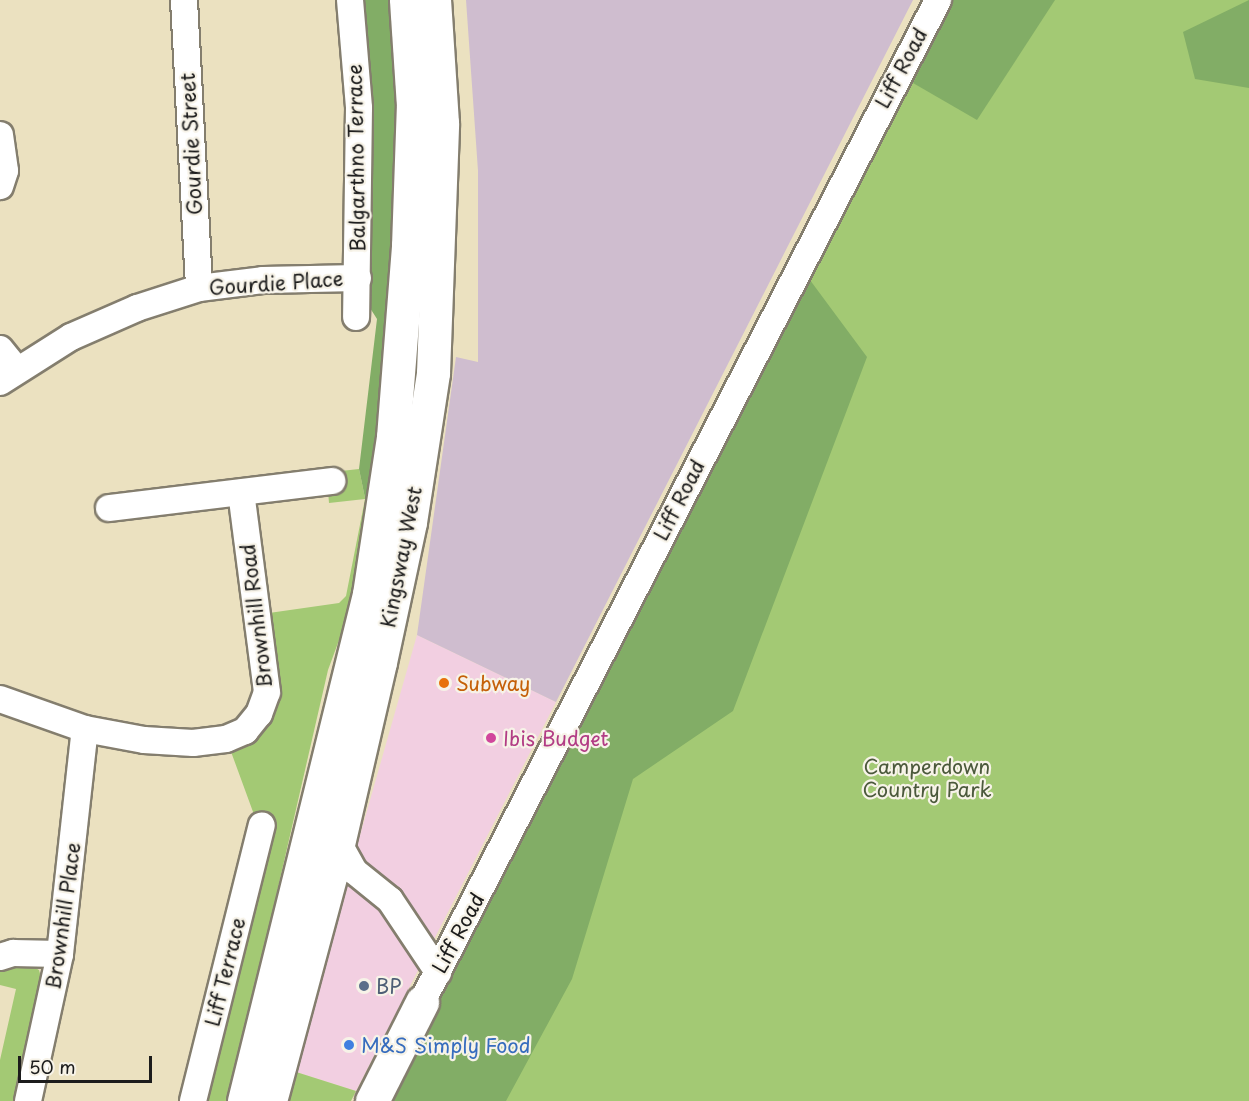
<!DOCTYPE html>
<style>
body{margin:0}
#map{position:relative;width:1249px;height:1101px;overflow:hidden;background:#ebe1c0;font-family:"Playpen Sans",sans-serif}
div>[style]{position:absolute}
.built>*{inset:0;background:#f2cfe1}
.industrial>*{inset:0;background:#cfbdcf}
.green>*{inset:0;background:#a3c974}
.forest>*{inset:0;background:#82ad66}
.roads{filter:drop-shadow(2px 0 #847e6e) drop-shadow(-2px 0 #847e6e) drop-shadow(0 2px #847e6e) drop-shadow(0 -2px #847e6e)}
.minor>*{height:26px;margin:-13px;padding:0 13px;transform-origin:13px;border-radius:13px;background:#fff}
.highway>*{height:33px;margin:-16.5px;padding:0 16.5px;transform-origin:16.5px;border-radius:16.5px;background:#fff}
.dots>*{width:16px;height:16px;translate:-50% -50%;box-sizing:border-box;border:3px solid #f7f3e8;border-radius:50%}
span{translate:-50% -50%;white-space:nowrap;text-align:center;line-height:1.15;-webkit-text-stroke:4.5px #f7f3e8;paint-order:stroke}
.street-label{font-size:20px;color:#1c1c1c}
.food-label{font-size:20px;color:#c56008}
.left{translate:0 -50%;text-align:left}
.hotel-label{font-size:20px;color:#b23c85}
.park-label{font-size:20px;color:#4b593b}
.service-label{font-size:20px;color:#4e5e75}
.shop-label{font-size:20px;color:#366cbe}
.scale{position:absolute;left:18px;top:1056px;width:134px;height:27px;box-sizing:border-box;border:3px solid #1c1c1c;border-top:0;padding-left:8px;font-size:18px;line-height:21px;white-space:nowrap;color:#1c1c1c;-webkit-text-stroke:4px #f7f3e8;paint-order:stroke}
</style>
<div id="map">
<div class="built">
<i style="clip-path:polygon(417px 635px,556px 702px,356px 1091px,293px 1071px)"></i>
</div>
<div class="industrial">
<i style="clip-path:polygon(466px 0,913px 0,556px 702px,417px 635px,456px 357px,478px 362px,478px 171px)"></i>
</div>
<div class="green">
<i style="clip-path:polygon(939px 0,1249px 0,1249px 1101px,384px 1101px)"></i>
<i style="clip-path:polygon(359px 469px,365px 498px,373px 499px,352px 605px,328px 670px,229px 1101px,201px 1101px,256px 820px,230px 749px,256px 737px,273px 716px,279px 695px,269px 613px,339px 603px,346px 596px,365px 499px,329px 503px,328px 491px,332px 472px)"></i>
<i style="clip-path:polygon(30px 965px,39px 970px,42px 981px,16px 1101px,0 1101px,0 1060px,16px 989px,0 985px,0 968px)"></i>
<i style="clip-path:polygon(293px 1071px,356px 1091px,351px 1101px,285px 1101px)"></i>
</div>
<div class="forest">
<i style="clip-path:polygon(357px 0,391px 0,397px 107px,397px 246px,373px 499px,365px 498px,359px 469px,377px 319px,365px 300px)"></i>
<i style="clip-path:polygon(953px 0,1055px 0,977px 120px,913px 83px)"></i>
<i style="clip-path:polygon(1249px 0,1249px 88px,1195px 79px,1183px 32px)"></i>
<i style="clip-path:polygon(807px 276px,867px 357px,733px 711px,633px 779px,572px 979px,506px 1101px,383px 1101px)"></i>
</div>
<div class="roads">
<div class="minor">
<i style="left:184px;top:0;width:288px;rotate:87deg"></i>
<i style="left:350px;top:0;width:108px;rotate:85.2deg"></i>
<i style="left:359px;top:108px;width:209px;rotate:90.8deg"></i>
<i style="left:0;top:135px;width:36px;rotate:82deg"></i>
<i style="left:5px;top:171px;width:16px;rotate:108deg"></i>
<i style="left:0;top:349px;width:26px;rotate:51deg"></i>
<i style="left:0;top:382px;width:84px;rotate:-32.4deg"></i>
<i style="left:71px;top:337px;width:72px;rotate:-23.7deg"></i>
<i style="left:137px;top:308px;width:65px;rotate:-17.9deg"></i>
<i style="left:199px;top:288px;width:64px;rotate:-7.1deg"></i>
<i style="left:263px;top:280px;width:95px;rotate:-1.2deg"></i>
<i style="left:109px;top:508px;width:225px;rotate:-6.9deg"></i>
<i style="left:0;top:699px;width:90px;rotate:19.4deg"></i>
<i style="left:85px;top:729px;width:60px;rotate:10.6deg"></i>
<i style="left:144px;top:740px;width:49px;rotate:3.5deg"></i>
<i style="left:193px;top:743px;width:33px;rotate:-7deg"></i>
<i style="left:226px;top:739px;width:21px;rotate:-23deg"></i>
<i style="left:245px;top:731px;width:22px;rotate:-51deg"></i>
<i style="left:259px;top:714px;width:23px;rotate:-70deg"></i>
<i style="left:267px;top:692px;width:201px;rotate:-97.4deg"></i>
<i style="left:338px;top:842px;width:33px;rotate:61deg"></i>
<i style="left:354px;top:871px;width:46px;rotate:38.9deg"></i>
<i style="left:390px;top:900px;width:87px;rotate:56.3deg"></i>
<i style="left:0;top:957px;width:14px;rotate:-17deg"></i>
<i style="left:13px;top:953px;width:47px;rotate:1.2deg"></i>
<i style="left:422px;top:1002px;width:1127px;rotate:-62.75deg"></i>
<i style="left:28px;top:1101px;width:150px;rotate:-77.7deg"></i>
<i style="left:60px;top:954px;width:226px;rotate:-83.7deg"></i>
<i style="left:193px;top:1101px;width:284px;rotate:-76deg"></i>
</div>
<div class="highway">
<i style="left:244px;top:1101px;width:522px;rotate:-76.15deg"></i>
<i style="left:369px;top:594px;width:159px;rotate:-81.3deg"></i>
<i style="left:393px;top:437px;width:192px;rotate:-85.5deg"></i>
<i style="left:408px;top:246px;width:140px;rotate:-88deg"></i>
<i style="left:413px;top:106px;width:106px;rotate:-93.8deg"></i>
<i style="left:270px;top:1101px;width:239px;rotate:-75deg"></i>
<i style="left:332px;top:870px;width:213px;rotate:-77deg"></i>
<i style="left:380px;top:662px;width:143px;rotate:-77.9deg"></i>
<i style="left:410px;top:522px;width:151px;rotate:-81.2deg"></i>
<i style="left:433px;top:373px;width:250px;rotate:-87.9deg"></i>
<i style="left:442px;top:123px;width:123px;rotate:-93.7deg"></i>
<i style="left:372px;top:1101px;width:111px;rotate:-63.2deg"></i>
</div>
</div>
<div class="dots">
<i style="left:444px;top:683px;background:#e8710a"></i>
<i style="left:491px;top:738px;background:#d1479c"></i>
<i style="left:364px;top:986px;background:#5c6f8a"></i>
<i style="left:349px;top:1045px;background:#3f7fe0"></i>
</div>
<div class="street-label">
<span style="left:901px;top:68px;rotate:-62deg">Liff Road</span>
<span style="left:191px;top:144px;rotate:-93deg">Gourdie Street</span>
<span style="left:356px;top:158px;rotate:-91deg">Balgarthno Terrace</span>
<span style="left:276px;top:283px;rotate:-4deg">Gourdie Place</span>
<span style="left:679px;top:500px;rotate:-63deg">Liff Road</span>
<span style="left:401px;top:557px;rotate:-79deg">Kingsway West</span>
<span style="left:256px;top:616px;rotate:-97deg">Brownhill Road</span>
<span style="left:63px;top:916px;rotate:-82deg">Brownhill Place</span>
<span style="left:458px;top:933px;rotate:-62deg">Liff Road</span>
<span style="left:225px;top:972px;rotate:-76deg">Liff Terrace</span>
</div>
<div class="food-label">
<span class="left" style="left:456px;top:683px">Subway</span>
</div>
<div class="hotel-label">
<span class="left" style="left:503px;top:738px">Ibis Budget</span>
</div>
<div class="park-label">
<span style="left:927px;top:778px">Camperdown<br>Country Park</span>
</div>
<div class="service-label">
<span class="left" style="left:376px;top:986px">BP</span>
</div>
<div class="shop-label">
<span class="left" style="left:361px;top:1045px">M&amp;S Simply Food</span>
</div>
<div class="scale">50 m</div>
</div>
